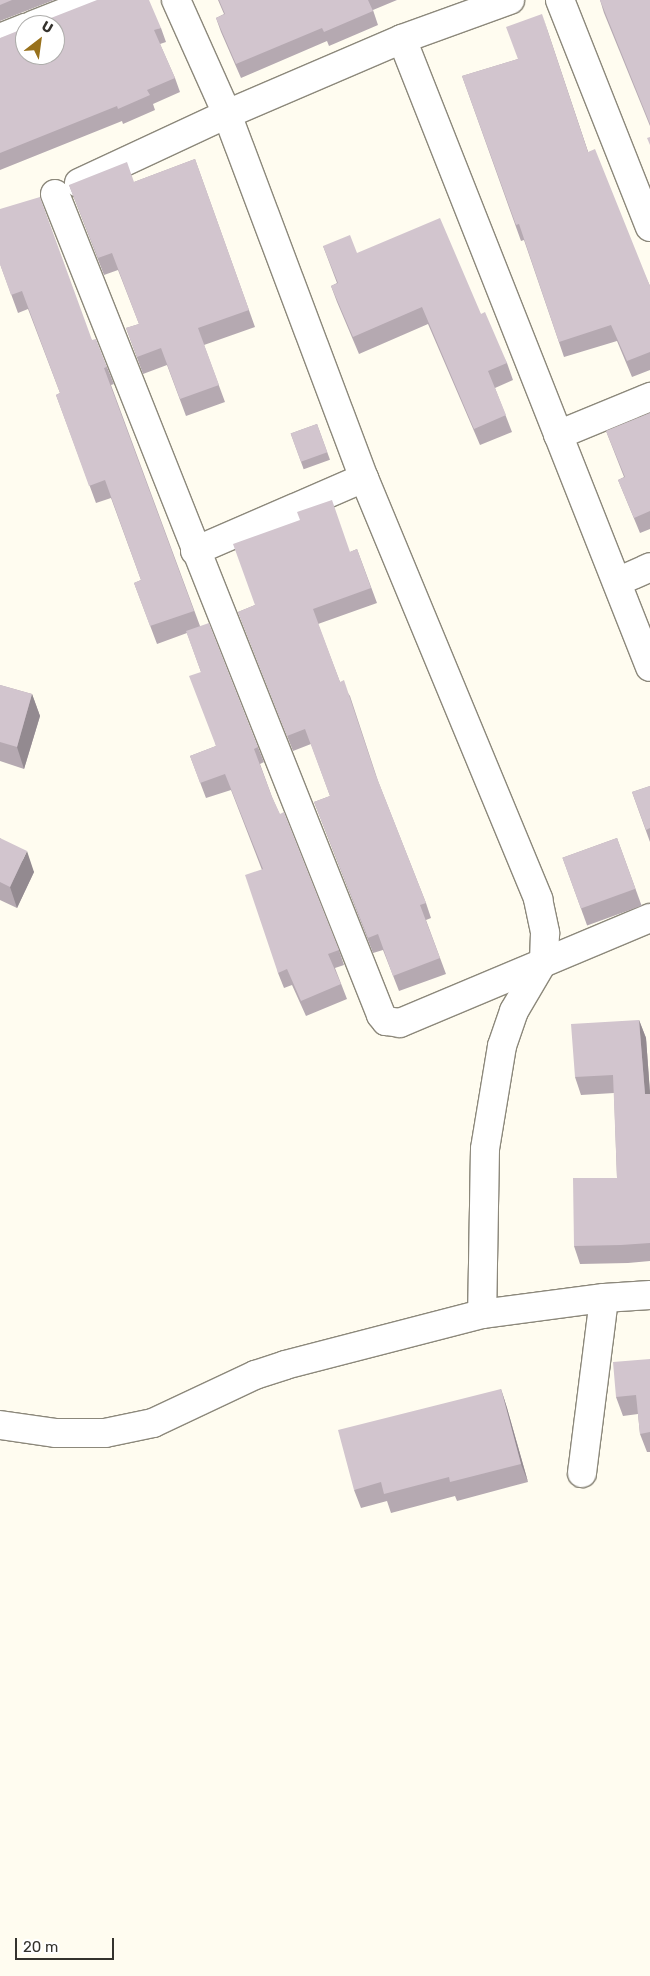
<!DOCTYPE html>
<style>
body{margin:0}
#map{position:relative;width:650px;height:1976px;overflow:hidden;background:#fffcf0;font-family:Rubik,sans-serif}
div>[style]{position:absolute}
.roads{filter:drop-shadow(1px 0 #8c887b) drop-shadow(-1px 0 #8c887b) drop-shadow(0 1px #8c887b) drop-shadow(0 -1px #8c887b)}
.street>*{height:28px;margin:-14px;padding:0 14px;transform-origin:14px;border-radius:14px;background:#fff}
.secondary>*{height:28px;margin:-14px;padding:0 14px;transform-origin:14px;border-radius:14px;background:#fff}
.wall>*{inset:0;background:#b5a9b1;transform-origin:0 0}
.shaded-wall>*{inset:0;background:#938a90}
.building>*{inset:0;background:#d2c5ce;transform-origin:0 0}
span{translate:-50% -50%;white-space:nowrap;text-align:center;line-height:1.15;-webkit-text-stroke:4.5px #fff;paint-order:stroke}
.north{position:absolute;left:15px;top:15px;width:50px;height:50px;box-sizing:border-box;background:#fff;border:1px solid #aeadab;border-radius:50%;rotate:30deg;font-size:14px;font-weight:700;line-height:20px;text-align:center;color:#34322d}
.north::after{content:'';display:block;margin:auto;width:18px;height:22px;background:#98711c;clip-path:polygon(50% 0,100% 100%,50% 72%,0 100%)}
.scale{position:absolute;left:15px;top:1938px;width:99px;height:22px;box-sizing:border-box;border:2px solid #34322d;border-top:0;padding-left:6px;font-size:15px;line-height:18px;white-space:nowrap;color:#34322d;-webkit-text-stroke:4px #fff;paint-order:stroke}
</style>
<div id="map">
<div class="roads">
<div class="street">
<i style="left:176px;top:0;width:125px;rotate:65.9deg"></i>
<i style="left:227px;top:114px;width:389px;rotate:69.4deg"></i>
<i style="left:364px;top:478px;width:456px;rotate:67.5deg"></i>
<i style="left:538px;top:899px;width:35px;rotate:78deg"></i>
<i style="left:545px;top:933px;width:27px;rotate:92deg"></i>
<i style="left:544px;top:960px;width:59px;rotate:120.5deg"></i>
<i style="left:514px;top:1011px;width:37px;rotate:109deg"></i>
<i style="left:502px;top:1046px;width:104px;rotate:99.4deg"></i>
<i style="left:485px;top:1149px;width:165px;rotate:91deg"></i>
<i style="left:560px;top:0;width:244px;rotate:68.4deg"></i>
<i style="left:33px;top:25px;width:68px;rotate:-21.6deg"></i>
<i style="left:0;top:38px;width:27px;rotate:-22deg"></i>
<i style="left:402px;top:39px;width:675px;rotate:68.45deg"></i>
<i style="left:79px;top:183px;width:163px;rotate:-25deg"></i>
<i style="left:227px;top:114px;width:190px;rotate:-23.2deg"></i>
<i style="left:402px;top:39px;width:115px;rotate:-19.9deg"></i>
<i style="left:55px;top:194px;width:883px;rotate:68.34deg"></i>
<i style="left:381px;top:1015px;width:8px;rotate:50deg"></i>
<i style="left:386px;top:1021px;width:14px;rotate:8deg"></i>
<i style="left:400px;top:1023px;width:271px;rotate:-22.8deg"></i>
<i style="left:558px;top:435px;width:100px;rotate:-22.4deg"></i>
<i style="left:195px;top:551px;width:184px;rotate:-23.4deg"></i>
<i style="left:617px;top:582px;width:36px;rotate:-24deg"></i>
<i style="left:582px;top:1473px;width:176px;rotate:-82.8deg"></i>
</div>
<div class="secondary">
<i style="left:0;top:1425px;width:57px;rotate:8.1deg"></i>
<i style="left:56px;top:1433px;width:49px"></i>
<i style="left:105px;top:1433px;width:49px;rotate:-11.8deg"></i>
<i style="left:153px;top:1423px;width:113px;rotate:-25.2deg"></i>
<i style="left:255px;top:1375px;width:32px;rotate:-18deg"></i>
<i style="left:285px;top:1365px;width:203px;rotate:-14.5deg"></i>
<i style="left:482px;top:1314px;width:123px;rotate:-7.5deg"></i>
<i style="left:604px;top:1298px;width:46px;rotate:-3.7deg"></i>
</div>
</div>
<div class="wall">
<i style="clip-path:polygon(0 0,54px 0,0 21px)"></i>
<i style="clip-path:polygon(218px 0,397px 0,373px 10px,378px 25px,329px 46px,327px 41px,241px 78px,221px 32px,216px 18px,224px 14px)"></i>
<i style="clip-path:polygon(600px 0,650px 0,650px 126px,604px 13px)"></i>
<i style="clip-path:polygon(161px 28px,166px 42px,160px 44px,175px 78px,180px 92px,153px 104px,155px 110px,123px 124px,122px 121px,0 170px,0 38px)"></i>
<i style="clip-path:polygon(547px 30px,588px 152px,650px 286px,650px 370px,632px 377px,617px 341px,564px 357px,524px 240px,521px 241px,462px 76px,518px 59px)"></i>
<i style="clip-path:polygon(195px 159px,255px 327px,204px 345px,225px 402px,186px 416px,167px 365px,143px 374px,126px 328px,139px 324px,118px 270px,104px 275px,69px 185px,134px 182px)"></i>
<i style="clip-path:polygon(323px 246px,357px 253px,481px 314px,507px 363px,513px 380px,495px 388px,512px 432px,480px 445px,428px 324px,359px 354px,337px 302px,331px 286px,337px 283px)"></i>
<i style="clip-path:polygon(0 264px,92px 340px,107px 367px,114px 384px,111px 385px,200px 626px,258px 747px,264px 762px,260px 764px,272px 797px,339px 950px,344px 965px,335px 968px,347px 999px,306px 1016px,292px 985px,284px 988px,278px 973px,262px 870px,231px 790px,206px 798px,190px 756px,216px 746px,201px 672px,187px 633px,157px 644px,134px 583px,141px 580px,111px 498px,96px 503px,56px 395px,60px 393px,28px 309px,18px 313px)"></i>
<i style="clip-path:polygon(650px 413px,650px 529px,640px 533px,618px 480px,624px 477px,606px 431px)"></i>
<i style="left:317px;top:424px;width:38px;height:28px;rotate:70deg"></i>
<i style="clip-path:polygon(357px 549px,377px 603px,318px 624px,340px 682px,350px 696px,378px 781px,426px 903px,431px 918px,426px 920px,446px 974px,399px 991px,383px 950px,373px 953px,314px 802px,330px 796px,311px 744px,293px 751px,238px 612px,255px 605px,350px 552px)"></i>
<i style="clip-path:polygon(0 685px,32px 694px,40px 716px,24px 769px,0 761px)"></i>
<i style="clip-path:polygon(650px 786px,650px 842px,632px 792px)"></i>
<i style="clip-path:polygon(0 838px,34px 872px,17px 908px,0 900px)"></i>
<i style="left:617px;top:838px;width:72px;height:58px;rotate:70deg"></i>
<i style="clip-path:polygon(639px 1020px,646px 1038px,650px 1093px,650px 1261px,628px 1263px,580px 1264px,574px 1246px,617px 1178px,614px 1093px,581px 1095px,575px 1077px)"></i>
<i style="clip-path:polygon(650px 1359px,650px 1452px,647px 1452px,640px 1434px,638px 1414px,623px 1416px,616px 1397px)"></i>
<i style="clip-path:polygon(501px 1389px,507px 1408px,528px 1482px,457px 1501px,455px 1496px,391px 1513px,387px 1501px,361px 1508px,354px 1490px)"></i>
</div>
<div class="shaded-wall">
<i style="clip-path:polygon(542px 14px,547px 30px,593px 168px,588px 152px)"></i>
<i style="clip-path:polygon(32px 694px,40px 716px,24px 769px,17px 747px)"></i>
<i style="clip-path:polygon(27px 851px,34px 872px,17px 908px,10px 887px)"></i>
<i style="clip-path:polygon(639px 1020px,646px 1038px,650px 1093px,650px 1108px,645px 1094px)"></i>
<i style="clip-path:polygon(501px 1389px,507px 1408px,528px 1482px,521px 1464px)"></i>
</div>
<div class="building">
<i style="clip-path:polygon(0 0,12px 0,0 5px)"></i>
<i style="clip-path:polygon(97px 0,149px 0,161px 28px,154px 30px,175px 78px,147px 90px,150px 95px,118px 109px,117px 106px,0 153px,0 38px,25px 28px,25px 55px,55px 55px,55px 25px,33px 25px)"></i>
<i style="clip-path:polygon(219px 0,368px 0,373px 11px,324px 32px,322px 28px,236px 64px,216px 18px,225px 14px)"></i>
<i style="clip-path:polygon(600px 0,650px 0,650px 124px)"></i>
<i style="clip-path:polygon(542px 14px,588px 152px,595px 149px,650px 286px,650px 352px,627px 361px,611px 325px,559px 342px,519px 224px,516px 225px,462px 76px,518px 59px,506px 27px)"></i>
<i style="clip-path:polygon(650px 137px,650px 145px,647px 138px)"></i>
<i style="clip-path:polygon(195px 159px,249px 310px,198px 328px,219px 385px,180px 399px,161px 348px,137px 357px,126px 328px,139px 324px,112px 253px,98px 258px,69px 185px,127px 162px,134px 182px)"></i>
<i style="clip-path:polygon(40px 197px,92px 340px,96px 339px,107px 367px,104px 368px,194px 611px,150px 626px,134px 583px,141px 580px,105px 480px,89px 486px,56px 395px,60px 393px,22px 291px,11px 295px,0 264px,0 209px)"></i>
<i style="clip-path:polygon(440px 218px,481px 314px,485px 312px,507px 363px,488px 371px,506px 415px,474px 429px,422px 307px,353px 337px,331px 286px,338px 283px,323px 246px,350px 235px,357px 253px)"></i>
<i style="clip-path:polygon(650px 413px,650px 511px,634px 518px,618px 480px,625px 477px,606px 431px)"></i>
<i style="left:317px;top:424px;width:30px;height:28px;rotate:70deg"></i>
<i style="clip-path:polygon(332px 500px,350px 552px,357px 549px,371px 588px,313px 609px,340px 682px,344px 680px,375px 773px,426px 903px,420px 905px,440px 958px,393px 976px,378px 934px,368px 938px,314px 802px,330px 796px,305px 729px,287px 736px,238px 612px,255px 605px,233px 544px,300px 520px,297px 512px)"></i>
<i style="clip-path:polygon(209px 623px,258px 747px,254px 749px,272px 797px,280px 814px,284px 812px,339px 950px,328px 954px,341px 984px,301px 1001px,287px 969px,278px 973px,245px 875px,263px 869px,225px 774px,200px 783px,190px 756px,216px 746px,189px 676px,201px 672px,186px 631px)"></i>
<i style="clip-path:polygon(0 685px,32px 694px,17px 747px,0 742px)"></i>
<i style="clip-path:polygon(650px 786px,650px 828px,646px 830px,632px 792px)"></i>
<i style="clip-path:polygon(0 838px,27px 851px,10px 887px,0 882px)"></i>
<i style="left:617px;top:838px;width:54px;height:58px;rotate:70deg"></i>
<i style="clip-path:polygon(639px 1020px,645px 1094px,650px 1094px,650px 1243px,621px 1245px,574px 1246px,573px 1178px,617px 1178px,613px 1075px,575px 1077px,571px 1024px)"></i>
<i style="clip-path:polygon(650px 1359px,650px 1432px,640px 1434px,636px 1395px,616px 1397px,613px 1362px)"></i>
<i style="clip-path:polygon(501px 1389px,521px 1464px,450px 1482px,449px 1477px,384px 1494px,381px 1482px,354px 1490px,338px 1430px)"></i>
</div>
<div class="north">U</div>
<div class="scale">20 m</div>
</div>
